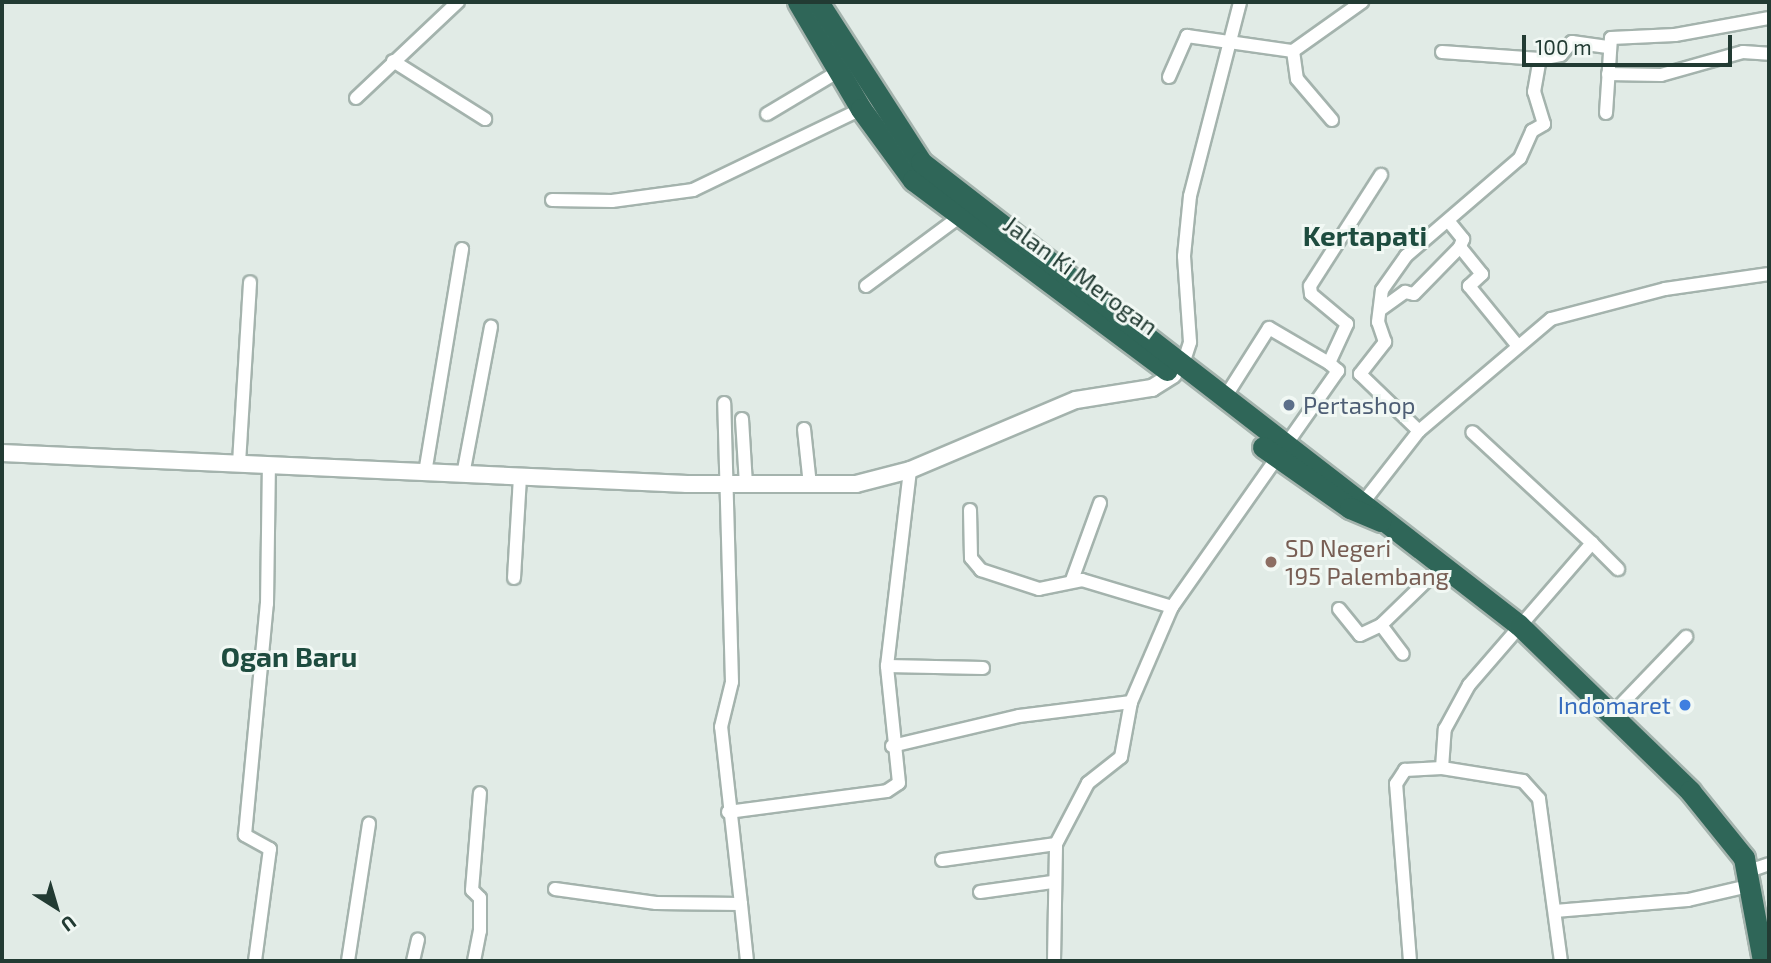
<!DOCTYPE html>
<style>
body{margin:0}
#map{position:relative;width:1771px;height:963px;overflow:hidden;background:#e1ebe6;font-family:"Exo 2",sans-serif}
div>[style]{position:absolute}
.roads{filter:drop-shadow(2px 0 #a4b3ad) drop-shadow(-2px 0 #a4b3ad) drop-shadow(0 2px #a4b3ad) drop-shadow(0 -2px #a4b3ad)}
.street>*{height:12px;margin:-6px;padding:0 6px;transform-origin:6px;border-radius:6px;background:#fff}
.secondary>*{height:16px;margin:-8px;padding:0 8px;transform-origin:8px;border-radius:8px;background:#fff}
.highway>*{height:21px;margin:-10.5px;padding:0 10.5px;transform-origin:10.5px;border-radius:10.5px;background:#2f6658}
.dots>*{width:19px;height:19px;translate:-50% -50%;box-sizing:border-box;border:4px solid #f1f8f4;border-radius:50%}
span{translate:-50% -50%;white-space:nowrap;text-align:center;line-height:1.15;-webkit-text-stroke:6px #f1f8f4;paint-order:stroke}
.street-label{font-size:24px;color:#223b33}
.service-label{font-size:24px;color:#4e5e75}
.left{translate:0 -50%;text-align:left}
.education-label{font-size:24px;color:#785e54}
.shop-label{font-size:24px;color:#366cbe}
.right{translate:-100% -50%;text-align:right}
.quarter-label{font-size:28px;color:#1e4c3f;font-weight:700}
.frame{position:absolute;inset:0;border:4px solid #223b33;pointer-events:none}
.north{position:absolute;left:21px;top:872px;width:70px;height:70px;-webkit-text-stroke:5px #f1f8f4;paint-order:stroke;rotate:143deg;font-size:19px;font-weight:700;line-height:28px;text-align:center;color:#223b33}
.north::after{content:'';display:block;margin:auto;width:24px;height:32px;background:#223b33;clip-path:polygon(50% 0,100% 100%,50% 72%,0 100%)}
.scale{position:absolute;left:1522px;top:35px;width:210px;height:32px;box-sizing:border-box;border:4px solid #223b33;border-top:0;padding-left:9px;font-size:21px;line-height:24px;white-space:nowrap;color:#223b33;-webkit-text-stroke:5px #f1f8f4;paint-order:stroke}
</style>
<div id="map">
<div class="roads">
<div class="street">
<i style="left:1293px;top:51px;width:28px;rotate:82deg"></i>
<i style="left:1297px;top:79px;width:54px;rotate:49.5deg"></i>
<i style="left:1442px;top:52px;width:98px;rotate:4.1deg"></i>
<i style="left:393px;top:61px;width:109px;rotate:32.2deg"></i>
<i style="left:1608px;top:74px;width:53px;rotate:1.1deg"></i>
<i style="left:1661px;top:75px;width:85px;rotate:-15.7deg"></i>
<i style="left:1743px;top:52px;width:26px;rotate:4deg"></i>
<i style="left:1169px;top:77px;width:45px;rotate:-66.3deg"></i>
<i style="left:1187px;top:36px;width:107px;rotate:8.1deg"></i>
<i style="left:1293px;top:51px;width:85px;rotate:-35.4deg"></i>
<i style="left:356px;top:98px;width:140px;rotate:-43.3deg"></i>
<i style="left:1606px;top:113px;width:75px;rotate:-86.2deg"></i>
<i style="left:1611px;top:38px;width:64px;rotate:-2.7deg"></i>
<i style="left:1675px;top:35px;width:96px;rotate:-10.3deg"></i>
<i style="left:767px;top:114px;width:84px;rotate:-30.8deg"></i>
<i style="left:552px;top:200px;width:60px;rotate:1deg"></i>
<i style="left:612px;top:201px;width:82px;rotate:-7.7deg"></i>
<i style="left:693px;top:190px;width:187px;rotate:-25.7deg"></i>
<i style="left:1450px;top:223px;width:21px;rotate:51deg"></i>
<i style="left:1463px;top:239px;width:9px;rotate:111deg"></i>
<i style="left:1460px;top:247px;width:35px;rotate:51deg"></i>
<i style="left:1482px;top:274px;width:18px;rotate:137deg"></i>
<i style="left:1469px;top:286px;width:77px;rotate:50.8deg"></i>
<i style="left:866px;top:286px;width:114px;rotate:-36.5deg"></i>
<i style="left:1380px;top:310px;width:31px;rotate:-36deg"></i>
<i style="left:1405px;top:292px;width:9px;rotate:13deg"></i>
<i style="left:1414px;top:294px;width:66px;rotate:-45.6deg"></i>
<i style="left:1183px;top:364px;width:23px;rotate:-72deg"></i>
<i style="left:1190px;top:342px;width:86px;rotate:-94deg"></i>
<i style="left:1184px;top:256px;width:60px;rotate:-84.3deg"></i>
<i style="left:1190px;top:196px;width:200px;rotate:-75.5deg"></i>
<i style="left:1224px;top:399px;width:84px;rotate:-57.6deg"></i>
<i style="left:1269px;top:328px;width:69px;rotate:30.3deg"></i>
<i style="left:742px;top:419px;width:66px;rotate:86.5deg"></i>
<i style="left:804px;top:429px;width:56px;rotate:83.9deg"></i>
<i style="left:1419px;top:431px;width:173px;rotate:-40.3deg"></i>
<i style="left:1551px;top:319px;width:118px;rotate:-14.7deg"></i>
<i style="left:1665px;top:289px;width:105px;rotate:-8.2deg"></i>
<i style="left:239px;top:463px;width:181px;rotate:-86.5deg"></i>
<i style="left:425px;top:473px;width:227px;rotate:-80.6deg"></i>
<i style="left:463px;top:475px;width:151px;rotate:-79.3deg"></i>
<i style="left:1365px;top:500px;width:88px;rotate:-52deg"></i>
<i style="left:1419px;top:431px;width:82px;rotate:-136deg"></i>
<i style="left:1360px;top:374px;width:41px;rotate:-52deg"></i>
<i style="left:1385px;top:342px;width:21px;rotate:-109deg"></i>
<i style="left:1378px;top:322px;width:32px;rotate:-83deg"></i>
<i style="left:1382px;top:290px;width:42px;rotate:-54.8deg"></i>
<i style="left:1406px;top:256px;width:150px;rotate:-40.7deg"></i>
<i style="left:1520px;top:158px;width:30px;rotate:-66deg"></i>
<i style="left:1532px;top:131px;width:14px;rotate:-30deg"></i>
<i style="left:1544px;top:124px;width:34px;rotate:-107deg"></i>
<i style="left:1534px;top:92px;width:34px;rotate:-80deg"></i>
<i style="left:1540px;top:59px;width:21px;rotate:-11deg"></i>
<i style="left:1561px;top:55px;width:17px;rotate:-50deg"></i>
<i style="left:1572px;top:42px;width:34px;rotate:8deg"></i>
<i style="left:970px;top:510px;width:48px;rotate:88.8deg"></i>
<i style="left:971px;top:558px;width:16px;rotate:50deg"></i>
<i style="left:981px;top:570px;width:61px;rotate:18.1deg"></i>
<i style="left:1039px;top:589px;width:44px;rotate:-11.8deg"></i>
<i style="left:1082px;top:580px;width:94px;rotate:16.7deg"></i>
<i style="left:1592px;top:543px;width:37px;rotate:45deg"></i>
<i style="left:514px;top:578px;width:101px;rotate:-86.6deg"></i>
<i style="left:1072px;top:580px;width:82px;rotate:-70deg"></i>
<i style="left:1339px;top:609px;width:33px;rotate:51deg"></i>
<i style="left:1360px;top:635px;width:23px;rotate:-25deg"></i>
<i style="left:1381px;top:625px;width:88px;rotate:-44.1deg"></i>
<i style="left:1381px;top:625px;width:36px;rotate:53deg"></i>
<i style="left:887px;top:666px;width:96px;rotate:1.2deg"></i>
<i style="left:1610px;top:716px;width:110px;rotate:-46.1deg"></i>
<i style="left:892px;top:746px;width:130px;rotate:-13.3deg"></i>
<i style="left:1019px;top:716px;width:113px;rotate:-7.1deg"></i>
<i style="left:1442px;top:768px;width:39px;rotate:-86deg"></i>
<i style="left:1445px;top:729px;width:50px;rotate:-61.4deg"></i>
<i style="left:1469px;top:685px;width:188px;rotate:-49.1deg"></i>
<i style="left:1592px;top:543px;width:163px;rotate:-137.2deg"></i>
<i style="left:728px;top:812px;width:160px;rotate:-7.5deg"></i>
<i style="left:887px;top:791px;width:14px;rotate:-34deg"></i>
<i style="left:899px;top:783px;width:118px;rotate:-95.9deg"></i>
<i style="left:887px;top:666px;width:197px;rotate:-83.3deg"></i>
<i style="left:942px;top:860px;width:115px;rotate:-8deg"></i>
<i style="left:1749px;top:871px;width:21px;rotate:-19deg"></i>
<i style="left:555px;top:889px;width:102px;rotate:7.9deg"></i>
<i style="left:656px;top:903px;width:85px;rotate:0.7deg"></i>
<i style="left:741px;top:904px;width:178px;rotate:-96.4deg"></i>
<i style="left:721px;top:727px;width:46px;rotate:-76.3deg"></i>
<i style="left:732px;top:682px;width:279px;rotate:-91.6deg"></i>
<i style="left:980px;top:892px;width:73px;rotate:-7.9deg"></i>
<i style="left:741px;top:904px;width:57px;rotate:84deg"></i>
<i style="left:1555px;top:911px;width:133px;rotate:-4.7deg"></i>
<i style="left:1688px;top:900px;width:67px;rotate:-13deg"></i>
<i style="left:255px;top:961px;width:113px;rotate:-82.4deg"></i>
<i style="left:270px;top:849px;width:29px;rotate:-151deg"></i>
<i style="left:245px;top:835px;width:232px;rotate:-84.6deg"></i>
<i style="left:267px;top:604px;width:140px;rotate:-89.2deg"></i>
<i style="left:348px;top:961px;width:139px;rotate:-81.3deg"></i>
<i style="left:413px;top:961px;width:22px;rotate:-77deg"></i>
<i style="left:474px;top:961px;width:31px;rotate:-79deg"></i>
<i style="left:480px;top:931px;width:33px;rotate:-90deg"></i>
<i style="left:480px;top:898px;width:11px;rotate:-135deg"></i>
<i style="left:472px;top:890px;width:97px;rotate:-85.3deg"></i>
<i style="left:1054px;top:961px;width:117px;rotate:-89deg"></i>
<i style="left:1056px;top:844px;width:69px;rotate:-62.3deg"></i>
<i style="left:1088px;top:783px;width:42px;rotate:-38.2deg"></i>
<i style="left:1121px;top:757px;width:56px;rotate:-79.7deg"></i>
<i style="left:1131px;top:702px;width:103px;rotate:-66.7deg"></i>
<i style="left:1172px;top:607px;width:289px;rotate:-54.9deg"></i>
<i style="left:1338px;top:371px;width:12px;rotate:-138deg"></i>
<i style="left:1329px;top:363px;width:43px;rotate:-65.2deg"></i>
<i style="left:1347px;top:324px;width:47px;rotate:-140.2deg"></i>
<i style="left:1311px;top:294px;width:8px;rotate:-97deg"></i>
<i style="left:1310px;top:286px;width:132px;rotate:-57.4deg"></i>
<i style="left:1410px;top:961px;width:178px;rotate:-94.5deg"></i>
<i style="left:1396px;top:784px;width:17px;rotate:-57deg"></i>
<i style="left:1405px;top:770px;width:37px;rotate:-3deg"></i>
<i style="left:1442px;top:768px;width:82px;rotate:9.1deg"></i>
<i style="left:1523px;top:781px;width:24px;rotate:48deg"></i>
<i style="left:1539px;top:799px;width:163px;rotate:82.3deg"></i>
</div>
<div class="secondary">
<i style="left:2px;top:453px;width:686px;rotate:2.59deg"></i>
<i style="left:687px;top:484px;width:169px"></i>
<i style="left:856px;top:484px;width:56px;rotate:-14.5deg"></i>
<i style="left:910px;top:470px;width:180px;rotate:-22.9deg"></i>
<i style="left:1076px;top:400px;width:77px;rotate:-9deg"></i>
<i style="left:1152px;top:388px;width:25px;rotate:-32deg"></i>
</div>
<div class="highway">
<i style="left:798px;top:2px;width:124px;rotate:59.5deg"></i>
<i style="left:861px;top:109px;width:88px;rotate:53.8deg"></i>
<i style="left:913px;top:180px;width:317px;rotate:36.8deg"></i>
<i style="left:818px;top:2px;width:190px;rotate:57.2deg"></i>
<i style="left:921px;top:162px;width:756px;rotate:37.75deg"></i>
<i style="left:1519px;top:625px;width:238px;rotate:44.1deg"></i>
<i style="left:1690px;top:791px;width:86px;rotate:51.1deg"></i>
<i style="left:1744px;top:858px;width:105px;rotate:79.5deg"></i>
<i style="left:1263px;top:447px;width:106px;rotate:35deg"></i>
<i style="left:1350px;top:508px;width:33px;rotate:23deg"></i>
</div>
</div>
<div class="dots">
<i style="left:1289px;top:405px;background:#5c6f8a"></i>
<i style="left:1271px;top:562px;background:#8d6e63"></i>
<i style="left:1685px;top:705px;background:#3f7fe0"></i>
</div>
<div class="street-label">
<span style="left:1081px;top:275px;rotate:36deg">Jalan Ki Merogan</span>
</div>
<div class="service-label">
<span class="left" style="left:1303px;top:405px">Pertashop</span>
</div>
<div class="education-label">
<span class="left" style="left:1285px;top:562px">SD Negeri<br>195 Palembang</span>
</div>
<div class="shop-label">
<span class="right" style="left:1671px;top:705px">Indomaret</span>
</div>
<div class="quarter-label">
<span style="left:1365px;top:235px">Kertapati</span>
<span style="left:289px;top:656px">Ogan Baru</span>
</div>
<div class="frame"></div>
<div class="north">U</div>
<div class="scale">100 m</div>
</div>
